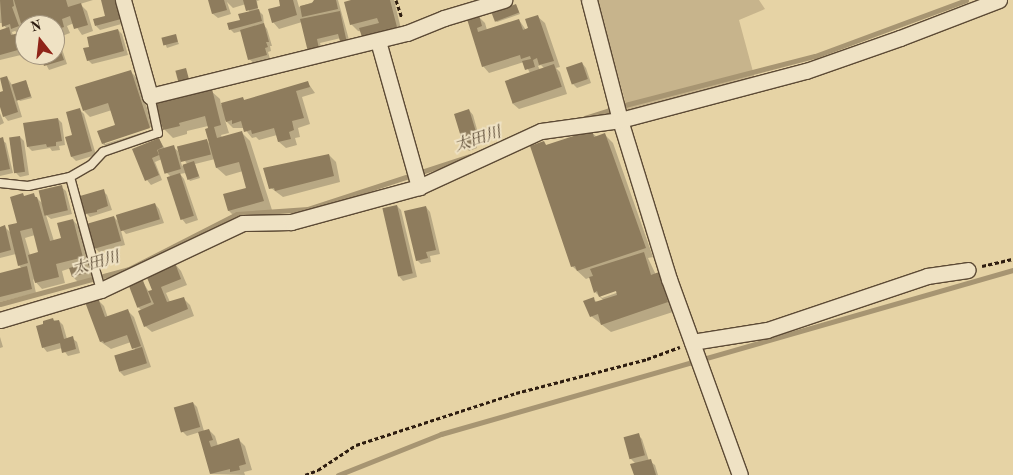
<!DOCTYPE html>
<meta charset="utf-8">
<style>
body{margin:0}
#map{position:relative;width:1013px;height:475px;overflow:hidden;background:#e6d3a5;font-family:"Old Standard TT","Noto Serif JP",serif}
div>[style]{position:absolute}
.green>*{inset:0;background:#c7b48c}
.shadow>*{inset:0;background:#0003}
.stream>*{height:5px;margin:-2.5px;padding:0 2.5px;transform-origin:2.5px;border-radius:2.5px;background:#a79572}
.building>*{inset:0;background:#8e7c5d;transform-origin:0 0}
.path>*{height:3px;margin-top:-1.5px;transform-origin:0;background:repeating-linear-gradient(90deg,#2e1d10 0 4px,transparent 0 6.5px)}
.roads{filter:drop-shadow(1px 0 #5c4a35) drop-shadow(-1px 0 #5c4a35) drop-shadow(0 1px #5c4a35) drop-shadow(0 -1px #5c4a35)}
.lane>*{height:8px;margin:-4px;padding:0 4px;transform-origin:4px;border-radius:4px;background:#efe2c4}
.street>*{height:15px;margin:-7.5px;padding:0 7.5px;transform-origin:7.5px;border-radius:7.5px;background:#efe2c4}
span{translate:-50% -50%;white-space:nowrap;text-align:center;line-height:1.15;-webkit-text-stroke:4px #efe2c4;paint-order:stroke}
.water-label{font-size:16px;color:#584732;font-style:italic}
.north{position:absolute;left:15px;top:15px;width:50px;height:50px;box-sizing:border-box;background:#efe2c4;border:1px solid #a2937c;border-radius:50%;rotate:344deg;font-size:14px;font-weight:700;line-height:20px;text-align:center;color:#2e1d10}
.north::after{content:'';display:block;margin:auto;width:18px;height:22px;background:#8f2418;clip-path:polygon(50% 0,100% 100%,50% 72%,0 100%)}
</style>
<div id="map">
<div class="green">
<i style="clip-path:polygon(597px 0,759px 0,765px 9px,739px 20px,755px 79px,628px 112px)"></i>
</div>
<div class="shadow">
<i style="clip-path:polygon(evenodd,0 0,93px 0,80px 4px,87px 11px,93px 31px,82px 35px,74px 23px,67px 26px,70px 33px,62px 36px,55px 29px,55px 25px,25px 25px,23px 33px,25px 35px,25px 54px,0 60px,0 31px,7px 29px,2px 23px,0 23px,0 0,15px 31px,19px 34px,13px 36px,12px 32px,15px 31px)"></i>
<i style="clip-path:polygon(102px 0,125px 23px,100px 30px,96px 26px,107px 17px)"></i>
<i style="clip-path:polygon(210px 0,260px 0,257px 1px,258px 10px,263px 15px,264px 25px,267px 29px,272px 46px,270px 46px,271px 51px,268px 52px,270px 59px,254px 63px,249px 59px,242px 31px,234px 33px,230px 29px,250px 13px,246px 4px,233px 8px,227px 2px,231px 14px,218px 18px,213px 14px)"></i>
<i style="clip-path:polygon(280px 0,297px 0,299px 7px,319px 0,338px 0,351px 47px,341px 38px,320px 43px,323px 53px,302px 22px,279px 29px,273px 22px,282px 6px)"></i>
<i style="clip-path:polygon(356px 0,394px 0,403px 37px,358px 31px,351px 24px)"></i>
<i style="clip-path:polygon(516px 5px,520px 14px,497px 22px,495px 20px)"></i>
<i style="clip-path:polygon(evenodd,478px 16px,485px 23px,487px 30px,519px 20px,526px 30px,538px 17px,545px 23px,560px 67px,556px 68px,560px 72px,567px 94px,519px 109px,512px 103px,530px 73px,524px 62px,489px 73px,483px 66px,468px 19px,478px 16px,541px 65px,544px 68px,540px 70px,538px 66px,541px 65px)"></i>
<i style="clip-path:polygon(118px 30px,122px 34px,128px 55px,92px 64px,88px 60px,91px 47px)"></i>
<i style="clip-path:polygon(175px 36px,179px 44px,167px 48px,163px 39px)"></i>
<i style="clip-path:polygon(58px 45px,62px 49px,67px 64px,49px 70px,41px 55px,55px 55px,55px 46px)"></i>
<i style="clip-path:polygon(582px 63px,586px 68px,591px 83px,577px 88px,572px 83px)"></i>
<i style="clip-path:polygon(130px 71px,137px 78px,153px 126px,105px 142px,105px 144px,154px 129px,156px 135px,109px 150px,103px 144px,117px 125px,112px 110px,90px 117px,84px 111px)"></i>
<i style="clip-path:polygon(7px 77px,12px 85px,26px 81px,32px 98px,20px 101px,16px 97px,22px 117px,8px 121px,4px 116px,0 103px,0 93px,4px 92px)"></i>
<i style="clip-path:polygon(308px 83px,315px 93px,302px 97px,310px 124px,298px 128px,300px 137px,295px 138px,297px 145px,286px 148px,279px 142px,277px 135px,259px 140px,256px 137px,252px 138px,244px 128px,233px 128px,225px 120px,229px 133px,221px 135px,222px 138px,242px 133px,250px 141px,272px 210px,237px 219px,229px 211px,225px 195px,248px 189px,243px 171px,226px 176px,217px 168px,215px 159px,195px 164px,200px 178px,190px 181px,185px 173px,180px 174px,184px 179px,198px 220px,186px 224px,182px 219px,171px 177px,167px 173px,162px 159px,155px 162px,162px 180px,151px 185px,147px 180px,134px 149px,159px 139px,165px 149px,173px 147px,178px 151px,182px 166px,188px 165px,185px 161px,206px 140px,211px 145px,208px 126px,187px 131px,187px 134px,173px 138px,165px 130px,157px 104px,211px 91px,220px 99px,221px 105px,242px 98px,245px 101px)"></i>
<i style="clip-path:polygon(80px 110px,84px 114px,96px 155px,76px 161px,72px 157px)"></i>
<i style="clip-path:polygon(469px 110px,473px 115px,480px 140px,475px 141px,477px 148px,469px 151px,465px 146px)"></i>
<i style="clip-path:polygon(0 113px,4px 123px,0 125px)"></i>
<i style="clip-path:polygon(58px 119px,62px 123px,65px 145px,59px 146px,60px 150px,52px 151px,50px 148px,32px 151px,28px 147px)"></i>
<i style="clip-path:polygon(evenodd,591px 132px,597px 137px,605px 135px,613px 143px,653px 257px,648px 258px,656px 275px,658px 274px,667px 282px,676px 311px,611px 332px,591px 316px,593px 299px,597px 302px,603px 300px,595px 292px,591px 277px,586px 279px,572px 266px,544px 143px,547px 146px,591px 132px,622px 288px,622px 291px,602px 298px,600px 296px,622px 288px)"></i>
<i style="clip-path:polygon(20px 137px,24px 141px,29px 175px,20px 177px,15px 172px)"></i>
<i style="clip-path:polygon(0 139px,6px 143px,13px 173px,0 176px)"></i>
<i style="clip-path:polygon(329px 155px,336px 162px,340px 182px,283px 197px,271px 188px)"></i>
<i style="clip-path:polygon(evenodd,61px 187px,66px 191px,72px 214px,51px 219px,46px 215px,54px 241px,63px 239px,73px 220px,79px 227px,93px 280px,79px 283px,73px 277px,71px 268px,62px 271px,65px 283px,42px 289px,33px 279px,36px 293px,0 302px,0 274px,22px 269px,19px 265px,16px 254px,0 258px,0 228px,5px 227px,11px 233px,18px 224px,25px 197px,34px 195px,44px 205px,61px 187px,35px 235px,40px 253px,30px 255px,25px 238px,35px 235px)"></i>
<i style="clip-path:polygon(103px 191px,107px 195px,112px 210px,90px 217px,86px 213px)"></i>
<i style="clip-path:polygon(155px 204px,159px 209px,164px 223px,126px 234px,120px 227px,125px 245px,99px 252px,95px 248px,114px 217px,120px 223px)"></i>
<i style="clip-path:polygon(397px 206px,401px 210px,417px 277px,403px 281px,399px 276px)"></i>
<i style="clip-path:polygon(426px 207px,430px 212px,440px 254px,430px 256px,431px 262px,421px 264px,417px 260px)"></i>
<i style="clip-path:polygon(175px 264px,181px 271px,187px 285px,166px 293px,170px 302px,183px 298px,190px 305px,194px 316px,152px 332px,145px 326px,141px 310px,138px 307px,141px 279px,149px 292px,153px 290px)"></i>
<i style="clip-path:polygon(97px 299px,104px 306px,108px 318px,128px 311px,134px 317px,151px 367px,124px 376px,120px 372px,136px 351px,131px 342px,111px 349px,101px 342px)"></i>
<i style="clip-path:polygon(53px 320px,59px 321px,63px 325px,67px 339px,72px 338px,77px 342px,80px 353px,68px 356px,62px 348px,47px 352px,43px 347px)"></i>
<i style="clip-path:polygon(0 337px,3px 347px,0 348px)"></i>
<i style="clip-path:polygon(193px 403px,197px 407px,204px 431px,209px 430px,215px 436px,218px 446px,239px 440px,245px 446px,252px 470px,244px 472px,245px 475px,211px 474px,200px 432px,187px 436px,183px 432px,176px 408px)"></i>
<i style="clip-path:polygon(638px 435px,642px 439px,649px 461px,655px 465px,658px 475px,635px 475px,636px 464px,631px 459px,625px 439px)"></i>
</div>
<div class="stream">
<i style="left:585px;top:118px;width:42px;rotate:-18deg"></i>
<i style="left:625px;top:105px;width:196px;rotate:-14.5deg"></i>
<i style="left:815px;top:56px;width:161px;rotate:-20.3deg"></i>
<i style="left:0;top:304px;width:134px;rotate:-15.2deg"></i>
<i style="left:129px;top:269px;width:121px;rotate:-27deg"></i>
<i style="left:237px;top:214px;width:71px;rotate:-4deg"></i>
<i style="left:308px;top:209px;width:170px;rotate:-18.1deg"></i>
<i style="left:338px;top:475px;width:111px;rotate:-21.7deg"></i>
<i style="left:441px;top:434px;width:595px;rotate:-16deg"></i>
</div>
<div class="building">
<i style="clip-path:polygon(0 0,13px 0,14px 6px,12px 7px,19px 26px,11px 29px,10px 24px,2px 27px)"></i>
<i style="clip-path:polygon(14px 0,66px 0,68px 7px,81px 3px,88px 25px,74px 29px,70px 16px,62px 19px,64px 27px,55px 30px,55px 25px,51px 21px,40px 25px,25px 25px,23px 30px)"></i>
<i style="clip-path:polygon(101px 0,116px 0,121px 19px,95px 26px,93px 19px,105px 16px)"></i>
<i style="clip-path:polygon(208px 0,224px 0,227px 10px,212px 14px)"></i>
<i style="clip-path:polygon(243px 0,256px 0,258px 8px,246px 11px)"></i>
<i style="clip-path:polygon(279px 0,293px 0,297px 15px,272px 23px,268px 9px,280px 6px)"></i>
<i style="clip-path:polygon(314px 0,336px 0,338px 9px,302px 17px,300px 6px,312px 3px)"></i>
<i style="clip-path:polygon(351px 0,390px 0,398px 31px,363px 40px,359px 28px,379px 23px,377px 18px,350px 25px,344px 2px)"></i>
<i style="left:516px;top:4px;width:9px;height:26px;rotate:69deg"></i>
<i style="clip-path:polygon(259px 9px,262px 21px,229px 30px,227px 23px,240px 20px,238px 14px)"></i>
<i style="clip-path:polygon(340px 11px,347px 43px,341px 45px,338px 34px,317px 39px,319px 49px,308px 52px,300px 19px)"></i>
<i style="clip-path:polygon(479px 15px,482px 26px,477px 28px,478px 32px,519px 19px,523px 30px,528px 28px,525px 19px,538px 15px,554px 61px,539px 65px,537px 58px,533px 60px,535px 67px,525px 70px,522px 61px,531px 59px,530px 56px,521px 59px,520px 55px,482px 67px,467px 19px)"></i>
<i style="clip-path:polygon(264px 23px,269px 42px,266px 42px,268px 47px,265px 48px,267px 55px,248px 60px,240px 30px)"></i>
<i style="clip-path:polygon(9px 27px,11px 35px,23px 32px,25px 48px,0 55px,0 30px)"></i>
<i style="clip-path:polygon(118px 29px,124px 51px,87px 61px,83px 48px,89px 47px,87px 37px)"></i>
<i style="left:176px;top:34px;width:8px;height:15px;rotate:76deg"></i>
<i style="clip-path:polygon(58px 44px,64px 60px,44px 66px,40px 55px,55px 55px,55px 45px)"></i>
<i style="left:582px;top:62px;width:18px;height:17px;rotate:71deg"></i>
<i style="left:554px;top:64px;width:24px;height:52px;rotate:71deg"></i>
<i style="left:186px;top:68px;width:11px;height:11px;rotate:75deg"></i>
<i style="clip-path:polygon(131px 70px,150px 128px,102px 144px,97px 131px,115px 125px,108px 103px,83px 111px,75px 87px)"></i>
<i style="clip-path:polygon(7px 76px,18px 112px,3px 117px,0 107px,0 92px,3px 91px,0 78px)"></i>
<i style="left:26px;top:80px;width:17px;height:15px;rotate:73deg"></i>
<i style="clip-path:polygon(308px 81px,310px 87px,296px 91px,304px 118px,292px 121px,294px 130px,289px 132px,291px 139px,278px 142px,274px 128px,252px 134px,251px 130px,244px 132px,241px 121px,232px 124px,232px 120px,226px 122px,221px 103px,243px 97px,244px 100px)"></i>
<i style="clip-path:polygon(208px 89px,212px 89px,221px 125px,214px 127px,217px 138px,242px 131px,264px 201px,228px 211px,223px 194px,246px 188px,239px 162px,216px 168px,205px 129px,208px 128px,205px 116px,179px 123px,180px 126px,163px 130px,156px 103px)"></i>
<i style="clip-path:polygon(80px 108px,92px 151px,71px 157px,65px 137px,72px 135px,66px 112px)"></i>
<i style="clip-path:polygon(469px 109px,477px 135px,472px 137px,474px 144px,464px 147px,454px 114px)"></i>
<i style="clip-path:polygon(58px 118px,62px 141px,56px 142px,56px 146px,47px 147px,46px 144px,27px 147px,23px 123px)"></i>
<i style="clip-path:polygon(592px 130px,594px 137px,605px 133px,646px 248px,577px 271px,575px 266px,571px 267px,530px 146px,544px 141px,546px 145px)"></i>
<i style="left:20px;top:136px;width:36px;height:11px;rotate:82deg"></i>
<i style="clip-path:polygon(3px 137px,10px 169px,0 171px,0 138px)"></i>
<i style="clip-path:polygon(159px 138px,163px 147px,157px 150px,159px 155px,152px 158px,159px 175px,145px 181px,132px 149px)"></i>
<i style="left:207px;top:139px;width:16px;height:31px;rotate:76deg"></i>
<i style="left:174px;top:145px;width:25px;height:17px;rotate:74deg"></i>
<i style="clip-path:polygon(329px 154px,334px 176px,275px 191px,274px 188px,269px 189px,263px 168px)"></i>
<i style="left:194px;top:161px;width:16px;height:12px;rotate:72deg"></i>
<i style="left:180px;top:173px;width:45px;height:14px;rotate:72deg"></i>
<i style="left:62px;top:185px;width:26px;height:24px;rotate:77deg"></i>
<i style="clip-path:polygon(104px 189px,108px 206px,97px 210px,97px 212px,85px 214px,80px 196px)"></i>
<i style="clip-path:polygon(23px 193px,24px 196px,34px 193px,35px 197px,37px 197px,50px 241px,61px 238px,57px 223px,73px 219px,87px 273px,72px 277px,69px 268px,82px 265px,80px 258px,56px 264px,59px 277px,35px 283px,28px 255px,38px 252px,32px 228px,20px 231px,28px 263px,18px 266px,8px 225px,17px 223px,10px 197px)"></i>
<i style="left:155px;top:203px;width:17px;height:41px;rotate:73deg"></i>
<i style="left:397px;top:205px;width:70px;height:15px;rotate:77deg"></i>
<i style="clip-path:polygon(426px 206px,436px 250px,426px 252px,428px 258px,416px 261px,404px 211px)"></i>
<i style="left:114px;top:216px;width:26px;height:28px;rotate:74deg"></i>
<i style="clip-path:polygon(5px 225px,11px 250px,0 253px,0 227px)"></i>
<i style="clip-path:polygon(644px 252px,651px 275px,659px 272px,668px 302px,601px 325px,598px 314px,590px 317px,583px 301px,594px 297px,595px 302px,617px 295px,616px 291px,599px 297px,597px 291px,594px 293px,589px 277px,593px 276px,590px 269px)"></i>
<i style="clip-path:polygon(175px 263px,181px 279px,161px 287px,167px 302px,184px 297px,188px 309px,144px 327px,138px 311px,154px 304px,148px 291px,152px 290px,146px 275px)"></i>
<i style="clip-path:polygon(27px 266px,32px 289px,0 297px,0 273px)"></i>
<i style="left:142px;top:278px;width:26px;height:15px;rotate:69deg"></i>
<i style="clip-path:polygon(98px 298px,105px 317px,128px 309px,141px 346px,132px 349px,127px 335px,104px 343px,103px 341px,100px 342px,85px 302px)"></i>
<i style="clip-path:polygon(53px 318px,54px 321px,59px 320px,64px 339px,73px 336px,76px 349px,62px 353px,60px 343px,42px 348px,36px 326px,43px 324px,43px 321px)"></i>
<i style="left:142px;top:347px;width:17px;height:29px;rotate:73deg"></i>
<i style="left:193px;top:402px;width:26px;height:20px;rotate:74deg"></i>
<i style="clip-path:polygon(209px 429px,213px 440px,209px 441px,211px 447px,239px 438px,246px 464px,239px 466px,240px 470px,230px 472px,230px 469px,210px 474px,198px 432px)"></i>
<i style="left:639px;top:433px;width:23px;height:16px;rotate:75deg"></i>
<i style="clip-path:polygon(651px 459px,656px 475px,634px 475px,630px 464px)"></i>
</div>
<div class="path">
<i style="left:396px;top:0;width:19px;rotate:72deg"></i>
<i style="left:982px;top:266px;width:32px;rotate:-13deg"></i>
<i style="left:305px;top:475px;width:14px;rotate:-21deg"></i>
<i style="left:318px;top:470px;width:45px;rotate:-33.3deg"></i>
<i style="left:356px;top:445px;width:168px;rotate:-18deg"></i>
<i style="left:516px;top:393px;width:135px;rotate:-14.5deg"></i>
<i style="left:647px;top:359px;width:35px;rotate:-20deg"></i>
</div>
<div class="roads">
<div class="lane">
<i style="left:70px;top:177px;width:117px;rotate:74.7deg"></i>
<i style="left:0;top:183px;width:28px;rotate:6deg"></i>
<i style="left:28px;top:186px;width:43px;rotate:-12.1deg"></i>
<i style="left:70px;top:177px;width:24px;rotate:-30deg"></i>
<i style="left:91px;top:165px;width:18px;rotate:-47deg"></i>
<i style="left:103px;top:152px;width:58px;rotate:-19.1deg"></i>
<i style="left:158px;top:133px;width:38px;rotate:-102deg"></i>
</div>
<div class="street">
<i style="left:123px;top:0;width:100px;rotate:74.3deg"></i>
<i style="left:150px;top:96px;width:265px;rotate:-13.8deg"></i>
<i style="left:407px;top:33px;width:40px;rotate:-22deg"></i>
<i style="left:444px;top:18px;width:63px;rotate:-16.7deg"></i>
<i style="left:589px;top:0;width:124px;rotate:75.5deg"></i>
<i style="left:620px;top:120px;width:166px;rotate:72.9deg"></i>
<i style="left:669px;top:279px;width:208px;rotate:70.1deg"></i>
<i style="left:378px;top:41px;width:152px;rotate:74.3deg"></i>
<i style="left:0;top:320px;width:105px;rotate:-16.5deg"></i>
<i style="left:101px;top:290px;width:157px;rotate:-25.3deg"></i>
<i style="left:243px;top:223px;width:48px;rotate:-1.2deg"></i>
<i style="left:291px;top:222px;width:133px;rotate:-15.3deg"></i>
<i style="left:419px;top:187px;width:134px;rotate:-24.7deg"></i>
<i style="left:541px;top:131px;width:80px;rotate:-7.9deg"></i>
<i style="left:620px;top:120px;width:192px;rotate:-14.8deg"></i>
<i style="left:806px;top:71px;width:100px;rotate:-19.3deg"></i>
<i style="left:900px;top:38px;width:106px;rotate:-21deg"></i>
<i style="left:692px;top:342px;width:76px;rotate:-9.1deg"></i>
<i style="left:767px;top:330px;width:169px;rotate:-18.6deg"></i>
<i style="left:927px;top:276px;width:41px;rotate:-8.3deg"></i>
</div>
</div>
<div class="water-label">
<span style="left:478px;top:140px;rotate:-18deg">太田川</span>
<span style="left:96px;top:264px;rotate:-16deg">太田川</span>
</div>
<div class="north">N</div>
</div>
